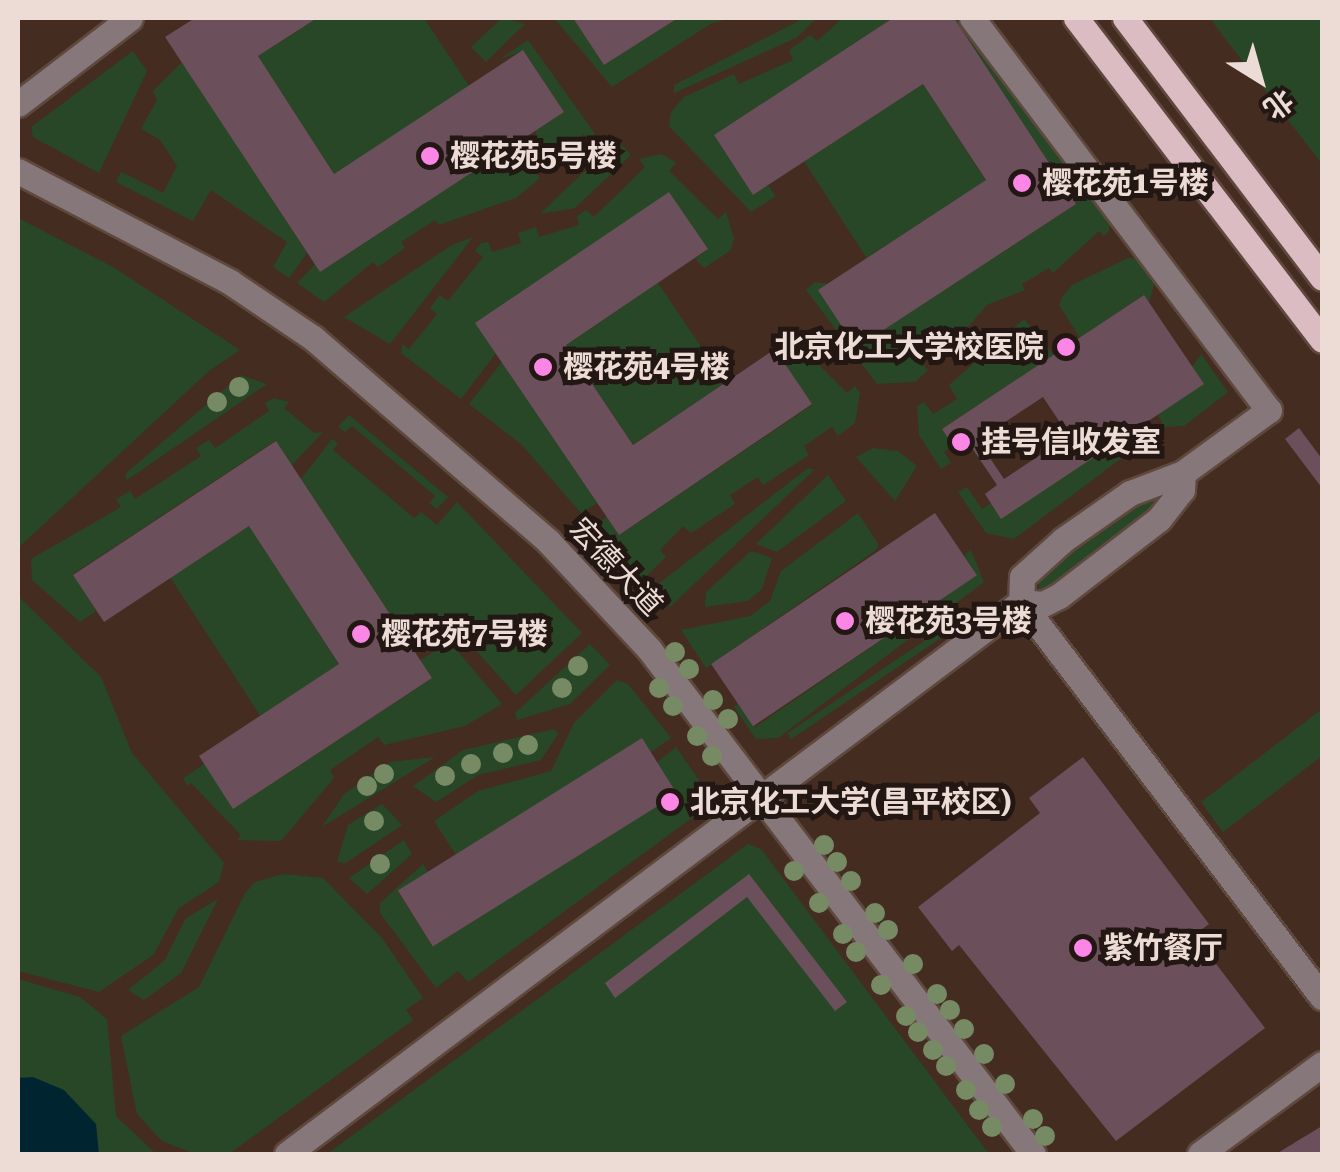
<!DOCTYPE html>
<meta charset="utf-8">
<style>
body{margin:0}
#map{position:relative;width:1340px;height:1172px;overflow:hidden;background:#442c20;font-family:"Roboto Serif","Noto Sans SC",serif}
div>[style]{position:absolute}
.green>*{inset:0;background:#284727;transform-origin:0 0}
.water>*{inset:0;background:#002530}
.building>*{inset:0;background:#6b505c;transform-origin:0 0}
.roads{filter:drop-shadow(2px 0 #5f483d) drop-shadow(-2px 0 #5f483d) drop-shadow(0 2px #5f483d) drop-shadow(0 -2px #5f483d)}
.minor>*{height:25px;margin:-12.5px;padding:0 12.5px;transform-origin:12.5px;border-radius:12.5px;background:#86777a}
.major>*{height:25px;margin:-12.5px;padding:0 12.5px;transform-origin:12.5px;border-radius:12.5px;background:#dabcc2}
.trees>*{width:20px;height:20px;margin:-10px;border-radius:50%;background:#768b64}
.dots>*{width:28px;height:28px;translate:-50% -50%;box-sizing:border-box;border:5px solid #221712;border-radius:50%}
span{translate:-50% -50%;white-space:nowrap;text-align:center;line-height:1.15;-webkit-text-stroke:10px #221712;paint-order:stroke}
.poi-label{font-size:30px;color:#ecdcd5;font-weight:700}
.left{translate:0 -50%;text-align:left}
.right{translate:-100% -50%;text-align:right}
.street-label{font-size:30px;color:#ecdcd5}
.frame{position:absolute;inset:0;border:20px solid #ecdcd5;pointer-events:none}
.north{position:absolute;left:1210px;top:30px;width:100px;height:100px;-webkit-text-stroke:8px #221712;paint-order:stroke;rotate:143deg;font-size:28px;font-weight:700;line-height:40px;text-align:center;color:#ecdcd5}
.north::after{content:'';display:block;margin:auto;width:35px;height:45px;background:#ecdcd5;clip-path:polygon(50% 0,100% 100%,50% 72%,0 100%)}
</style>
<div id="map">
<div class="green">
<i style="clip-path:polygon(317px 18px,424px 18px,469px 86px,334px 174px,258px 56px)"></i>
<i style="clip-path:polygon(502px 18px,525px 24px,486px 62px,471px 47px)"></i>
<i style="clip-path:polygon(554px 18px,573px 18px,604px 65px,678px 18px,733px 18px,712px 23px,612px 87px)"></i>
<i style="clip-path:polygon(804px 18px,817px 18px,796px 38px,674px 93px,674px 85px)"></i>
<i style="clip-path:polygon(843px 18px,893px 18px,714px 135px,753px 195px,768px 185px,776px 196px,751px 212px,669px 126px,671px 112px,684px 97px,734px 74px,739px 84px,793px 60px,789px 50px,810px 35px,817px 41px)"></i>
<i style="clip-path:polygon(954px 18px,963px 18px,1110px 214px,1109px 231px,1104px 236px,1099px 231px,1053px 273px,1049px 268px,1022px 284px,1025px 290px,987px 305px,952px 345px,944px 339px,921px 362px,928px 370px,915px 382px,877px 384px,806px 290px,815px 282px,828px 284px,857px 347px,1076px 204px)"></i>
<i style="clip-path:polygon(1210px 18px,1322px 18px,1322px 164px,1223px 36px)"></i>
<i style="clip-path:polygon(528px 40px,595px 134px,588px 139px,584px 134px,553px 159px,556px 165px,547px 172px,535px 131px,564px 112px,524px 51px,500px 59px)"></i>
<i style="clip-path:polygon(133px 51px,147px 71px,99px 173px,33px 137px,31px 127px)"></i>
<i style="clip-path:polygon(182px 62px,307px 253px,289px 278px,273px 267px,287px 242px,211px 190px,193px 221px,116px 182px,121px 172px,163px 193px,177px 166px,160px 140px,141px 129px,157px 100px,153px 91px)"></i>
<i style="left:923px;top:84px;width:115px;height:142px;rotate:57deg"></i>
<i style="clip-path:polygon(526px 137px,539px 179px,516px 198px,439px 225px,435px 220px,401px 242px,405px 248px,378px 267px,373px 262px,324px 302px,297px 283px,315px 264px,320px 272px)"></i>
<i style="clip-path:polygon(617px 140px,631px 155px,575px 208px,540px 214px)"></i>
<i style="clip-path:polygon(662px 154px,676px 163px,669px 171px,718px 219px,726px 212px,734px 239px,730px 251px,704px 268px,695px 259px,708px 249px,496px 353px,461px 399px,401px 353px,402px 344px,409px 349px,437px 314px,430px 308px,440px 295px,448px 301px,483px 257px,475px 251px,481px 243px,488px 242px,492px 252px,521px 243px,518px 233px,536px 227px,539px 237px,579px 225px,577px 216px,586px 210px,594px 217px,645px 167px,639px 159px)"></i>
<i style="clip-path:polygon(18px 218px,113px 267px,240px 350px,209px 371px,18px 548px)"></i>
<i style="clip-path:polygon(473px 237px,390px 344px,344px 317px,452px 245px)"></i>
<i style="clip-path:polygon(1128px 258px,1145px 259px,1157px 275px,1149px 302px,1143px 295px,1080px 338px,1059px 305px,1062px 297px,1072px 285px)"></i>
<i style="left:658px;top:283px;width:120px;height:111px;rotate:56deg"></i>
<i style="clip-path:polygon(1024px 319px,1054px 355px,942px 429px,953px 445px,944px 452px,951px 463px,941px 469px,919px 435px,917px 406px,924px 402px,933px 414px,957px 399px,949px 385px)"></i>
<i style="clip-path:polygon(795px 333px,816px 347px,809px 355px,847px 393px,855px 386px,860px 393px,855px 423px,838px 436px,832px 427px,804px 446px,809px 455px,763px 485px,758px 477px,730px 495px,735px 504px,691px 533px,683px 526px,660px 550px,666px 557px,635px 587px,590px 528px,607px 517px,619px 535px,812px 405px,775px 349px)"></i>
<i style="clip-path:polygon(1201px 354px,1228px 392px,1184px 426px,1164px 427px,1158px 415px)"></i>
<i style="clip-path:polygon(502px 362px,597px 503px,581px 513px,522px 445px,469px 404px)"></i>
<i style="clip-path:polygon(241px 375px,267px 384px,127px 480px,125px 474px)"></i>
<i style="clip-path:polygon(274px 398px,289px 402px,284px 408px,314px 433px,323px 432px,292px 465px,275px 441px,73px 574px,96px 611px,80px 622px,32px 580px,31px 559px,121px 507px,116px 499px,130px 491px,135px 499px,201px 456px,196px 448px,209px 440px,215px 448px,269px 411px,265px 403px)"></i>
<i style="clip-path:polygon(349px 415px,448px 497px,437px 509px,429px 503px,435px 496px,352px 426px,345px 432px,338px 427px)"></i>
<i style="clip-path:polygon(1127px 435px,1135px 448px,1014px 539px,986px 533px,958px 492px,967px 487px,982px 509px,991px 503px,1001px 518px)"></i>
<i style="clip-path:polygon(332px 439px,338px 443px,333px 450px,414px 518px,421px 512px,437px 525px,457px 502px,582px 633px,516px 695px,449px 621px,410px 645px,301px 479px)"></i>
<i style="clip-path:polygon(873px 448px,898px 451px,917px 466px,895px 501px,856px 457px)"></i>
<i style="clip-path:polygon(808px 468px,814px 470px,671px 606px,662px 607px,649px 591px)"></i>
<i style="clip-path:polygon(828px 475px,846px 501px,777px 552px,756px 544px)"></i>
<i style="clip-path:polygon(1159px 492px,1157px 508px,1045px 591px,1039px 589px,1038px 577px)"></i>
<i style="clip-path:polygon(858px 513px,879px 545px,875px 551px,706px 668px,681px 630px,750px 616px,770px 601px,781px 571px)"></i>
<i style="left:249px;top:526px;width:165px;height:94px;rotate:57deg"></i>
<i style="clip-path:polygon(971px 550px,984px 582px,778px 738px,756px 739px,734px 707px,738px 704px,755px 727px,976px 575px,964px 555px)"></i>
<i style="clip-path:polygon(751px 551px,772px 558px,762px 589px,748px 601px,705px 607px,706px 592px)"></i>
<i style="clip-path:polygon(18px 596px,101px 677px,132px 753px,224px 863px,219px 882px,179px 908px,153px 955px,99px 992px,18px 971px)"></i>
<i style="left:973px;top:608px;width:7px;height:224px;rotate:56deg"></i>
<i style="clip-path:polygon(450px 642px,502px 704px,465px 726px,384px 745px,378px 737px,330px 770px,334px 778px,281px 841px,237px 840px,241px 835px,191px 783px,187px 786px,183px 778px,204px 764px,234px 808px,431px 679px,420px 660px)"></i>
<i style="clip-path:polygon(590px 644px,610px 665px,570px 704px,517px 720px,515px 713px)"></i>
<i style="clip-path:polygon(617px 680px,628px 684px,671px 738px,651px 752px,642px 739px,456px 855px,434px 821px,478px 791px,551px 771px,574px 723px)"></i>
<i style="clip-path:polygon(1322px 709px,1322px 756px,1223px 832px,1201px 802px)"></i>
<i style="clip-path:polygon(554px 729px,558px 734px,541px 760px,478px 775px,436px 802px,413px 786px,463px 750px)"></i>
<i style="clip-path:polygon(676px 747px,709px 795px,700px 812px,468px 982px,458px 971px,436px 988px,380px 913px,380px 903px,423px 864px,428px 872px,398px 892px,432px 946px)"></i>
<i style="clip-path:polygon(435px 757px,322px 827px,344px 794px,390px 762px)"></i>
<i style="clip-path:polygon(382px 804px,402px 825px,346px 863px,337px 862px,348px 825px)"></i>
<i style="clip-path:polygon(404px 840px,412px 854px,367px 894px,349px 878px)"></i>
<i style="clip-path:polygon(748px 844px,761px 849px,989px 1154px,327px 1154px)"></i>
<i style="clip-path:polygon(283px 874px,323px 878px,382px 938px,423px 998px,406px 1010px,413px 1020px,229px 1154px,195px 1154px,162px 1141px,137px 1114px,121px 1036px,199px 987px,245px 893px,255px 882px)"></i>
<i style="clip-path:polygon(218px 899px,181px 973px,144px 1000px,128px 990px,165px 960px,186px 918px)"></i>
<i style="clip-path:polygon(18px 979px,80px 997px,107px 1019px,116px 1116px,156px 1154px,18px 1154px)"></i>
</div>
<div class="water">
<i style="clip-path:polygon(33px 1077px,64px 1090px,96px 1124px,99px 1154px,18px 1154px,18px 1078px)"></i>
</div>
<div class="building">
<i style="clip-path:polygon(195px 18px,317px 18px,258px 56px,334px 174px,523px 50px,564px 112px,320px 272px,165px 37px)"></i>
<i style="clip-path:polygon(573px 18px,678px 18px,604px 65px)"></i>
<i style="clip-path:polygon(893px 18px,954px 18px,1076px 204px,856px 348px,818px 290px,986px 180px,923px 84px,753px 195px,714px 135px)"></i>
<i style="clip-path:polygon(669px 192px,708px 249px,566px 345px,633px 445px,775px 349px,812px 404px,619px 535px,475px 323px)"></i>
<i style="clip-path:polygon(evenodd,1144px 295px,1204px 384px,1001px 519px,985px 494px,997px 485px,970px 445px,958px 453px,942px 429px,1144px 295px,1043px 397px,1069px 436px,1004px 479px,978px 440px,1043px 397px)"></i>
<i style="clip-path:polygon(1299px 428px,1322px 459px,1322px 488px,1285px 439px)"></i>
<i style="clip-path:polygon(276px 441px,432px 678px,233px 809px,199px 756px,339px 664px,249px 526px,104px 622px,73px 575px)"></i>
<i style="left:935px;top:513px;width:75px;height:270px;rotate:56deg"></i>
<i style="left:642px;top:738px;width:66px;height:288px;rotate:58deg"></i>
<i style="clip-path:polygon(1083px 757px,1209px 924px,1194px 935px,1265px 1028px,1116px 1141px,959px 945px,952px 951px,918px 907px,1040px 813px,1029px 798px)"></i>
<i style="clip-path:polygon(749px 874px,847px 1002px,835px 1011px,747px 897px,615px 998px,605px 983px)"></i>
<i style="clip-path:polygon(1322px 1126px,1322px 1154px,1276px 1154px)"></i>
</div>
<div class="roads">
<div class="minor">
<i style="left:972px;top:18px;width:492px;rotate:52.9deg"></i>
<i style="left:1269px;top:410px;width:107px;rotate:143.8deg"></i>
<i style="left:1183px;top:473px;width:57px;rotate:159.3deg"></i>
<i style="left:1130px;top:493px;width:82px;rotate:145deg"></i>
<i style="left:1063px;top:540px;width:55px;rotate:137.9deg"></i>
<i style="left:1022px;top:577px;width:25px;rotate:92deg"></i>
<i style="left:1021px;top:602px;width:497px;rotate:52.7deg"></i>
<i style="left:18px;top:104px;width:141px;rotate:-37.5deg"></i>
<i style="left:18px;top:171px;width:239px;rotate:27.6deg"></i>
<i style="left:230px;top:282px;width:100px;rotate:34deg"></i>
<i style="left:313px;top:338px;width:311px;rotate:40.8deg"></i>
<i style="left:548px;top:541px;width:148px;rotate:46.9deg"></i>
<i style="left:649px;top:649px;width:634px;rotate:52.75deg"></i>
<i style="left:287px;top:1154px;width:918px;rotate:-36.94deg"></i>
<i style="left:1021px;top:602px;width:22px;rotate:5deg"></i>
<i style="left:1043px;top:604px;width:18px;rotate:-27deg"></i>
<i style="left:1059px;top:596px;width:126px;rotate:-37.6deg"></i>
<i style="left:1159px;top:519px;width:37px;rotate:-52deg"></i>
<i style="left:1182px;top:490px;width:17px;rotate:-87deg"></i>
<i style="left:1200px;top:1154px;width:152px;rotate:-36.4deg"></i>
</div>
<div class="major">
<i style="left:1076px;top:18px;width:405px;rotate:52.6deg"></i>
<i style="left:1125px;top:18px;width:326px;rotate:52.8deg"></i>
</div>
</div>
<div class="trees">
<i style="left:239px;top:387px"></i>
<i style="left:217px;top:402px"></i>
<i style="left:675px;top:652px"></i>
<i style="left:578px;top:666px"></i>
<i style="left:689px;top:669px"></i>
<i style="left:562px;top:688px"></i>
<i style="left:659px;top:688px"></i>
<i style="left:713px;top:700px"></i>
<i style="left:673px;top:706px"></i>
<i style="left:728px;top:719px"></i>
<i style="left:697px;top:736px"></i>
<i style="left:528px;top:745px"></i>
<i style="left:503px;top:753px"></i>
<i style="left:712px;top:756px"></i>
<i style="left:471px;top:764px"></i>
<i style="left:384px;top:774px"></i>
<i style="left:445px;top:776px"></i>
<i style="left:367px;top:786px"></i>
<i style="left:374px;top:821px"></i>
<i style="left:824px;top:845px"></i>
<i style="left:837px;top:862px"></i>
<i style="left:380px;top:864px"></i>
<i style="left:794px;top:871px"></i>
<i style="left:851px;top:881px"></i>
<i style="left:819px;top:903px"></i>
<i style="left:875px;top:913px"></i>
<i style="left:888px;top:930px"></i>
<i style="left:843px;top:934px"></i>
<i style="left:856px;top:952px"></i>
<i style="left:913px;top:964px"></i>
<i style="left:881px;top:985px"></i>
<i style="left:937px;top:994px"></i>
<i style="left:950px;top:1010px"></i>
<i style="left:906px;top:1016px"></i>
<i style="left:964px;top:1029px"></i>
<i style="left:918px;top:1032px"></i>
<i style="left:933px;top:1050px"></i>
<i style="left:984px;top:1054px"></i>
<i style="left:946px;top:1066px"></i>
<i style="left:1005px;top:1084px"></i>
<i style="left:966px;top:1090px"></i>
<i style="left:979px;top:1110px"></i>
<i style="left:1033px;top:1119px"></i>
<i style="left:992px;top:1127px"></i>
<i style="left:1045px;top:1136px"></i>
</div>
<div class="dots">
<i style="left:430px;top:156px;background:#fb86e5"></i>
<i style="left:1022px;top:183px;background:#fb86e5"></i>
<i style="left:1066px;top:347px;background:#fb86e5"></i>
<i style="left:543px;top:367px;background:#fb86e5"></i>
<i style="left:961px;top:442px;background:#fb86e5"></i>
<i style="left:845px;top:621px;background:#fb86e5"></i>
<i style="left:361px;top:634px;background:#fb86e5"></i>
<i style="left:670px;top:802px;background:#fb86e5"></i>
<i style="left:1083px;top:948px;background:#fb86e5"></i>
</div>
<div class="poi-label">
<span class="left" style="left:450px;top:156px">樱花苑5号楼</span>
<span class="left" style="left:1042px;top:183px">樱花苑1号楼</span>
<span class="right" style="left:1044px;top:347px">北京化工大学校医院</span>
<span class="left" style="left:563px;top:367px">樱花苑4号楼</span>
<span class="left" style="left:981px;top:442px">挂号信收发室</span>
<span class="left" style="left:865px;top:621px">樱花苑3号楼</span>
<span class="left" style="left:381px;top:634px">樱花苑7号楼</span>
<span class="left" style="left:690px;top:802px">北京化工大学(昌平校区)</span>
<span class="left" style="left:1103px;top:948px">紫竹餐厅</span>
</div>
<div class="street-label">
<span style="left:616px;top:567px;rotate:47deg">宏德大道</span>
</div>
<div class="frame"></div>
<div class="north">北</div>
</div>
